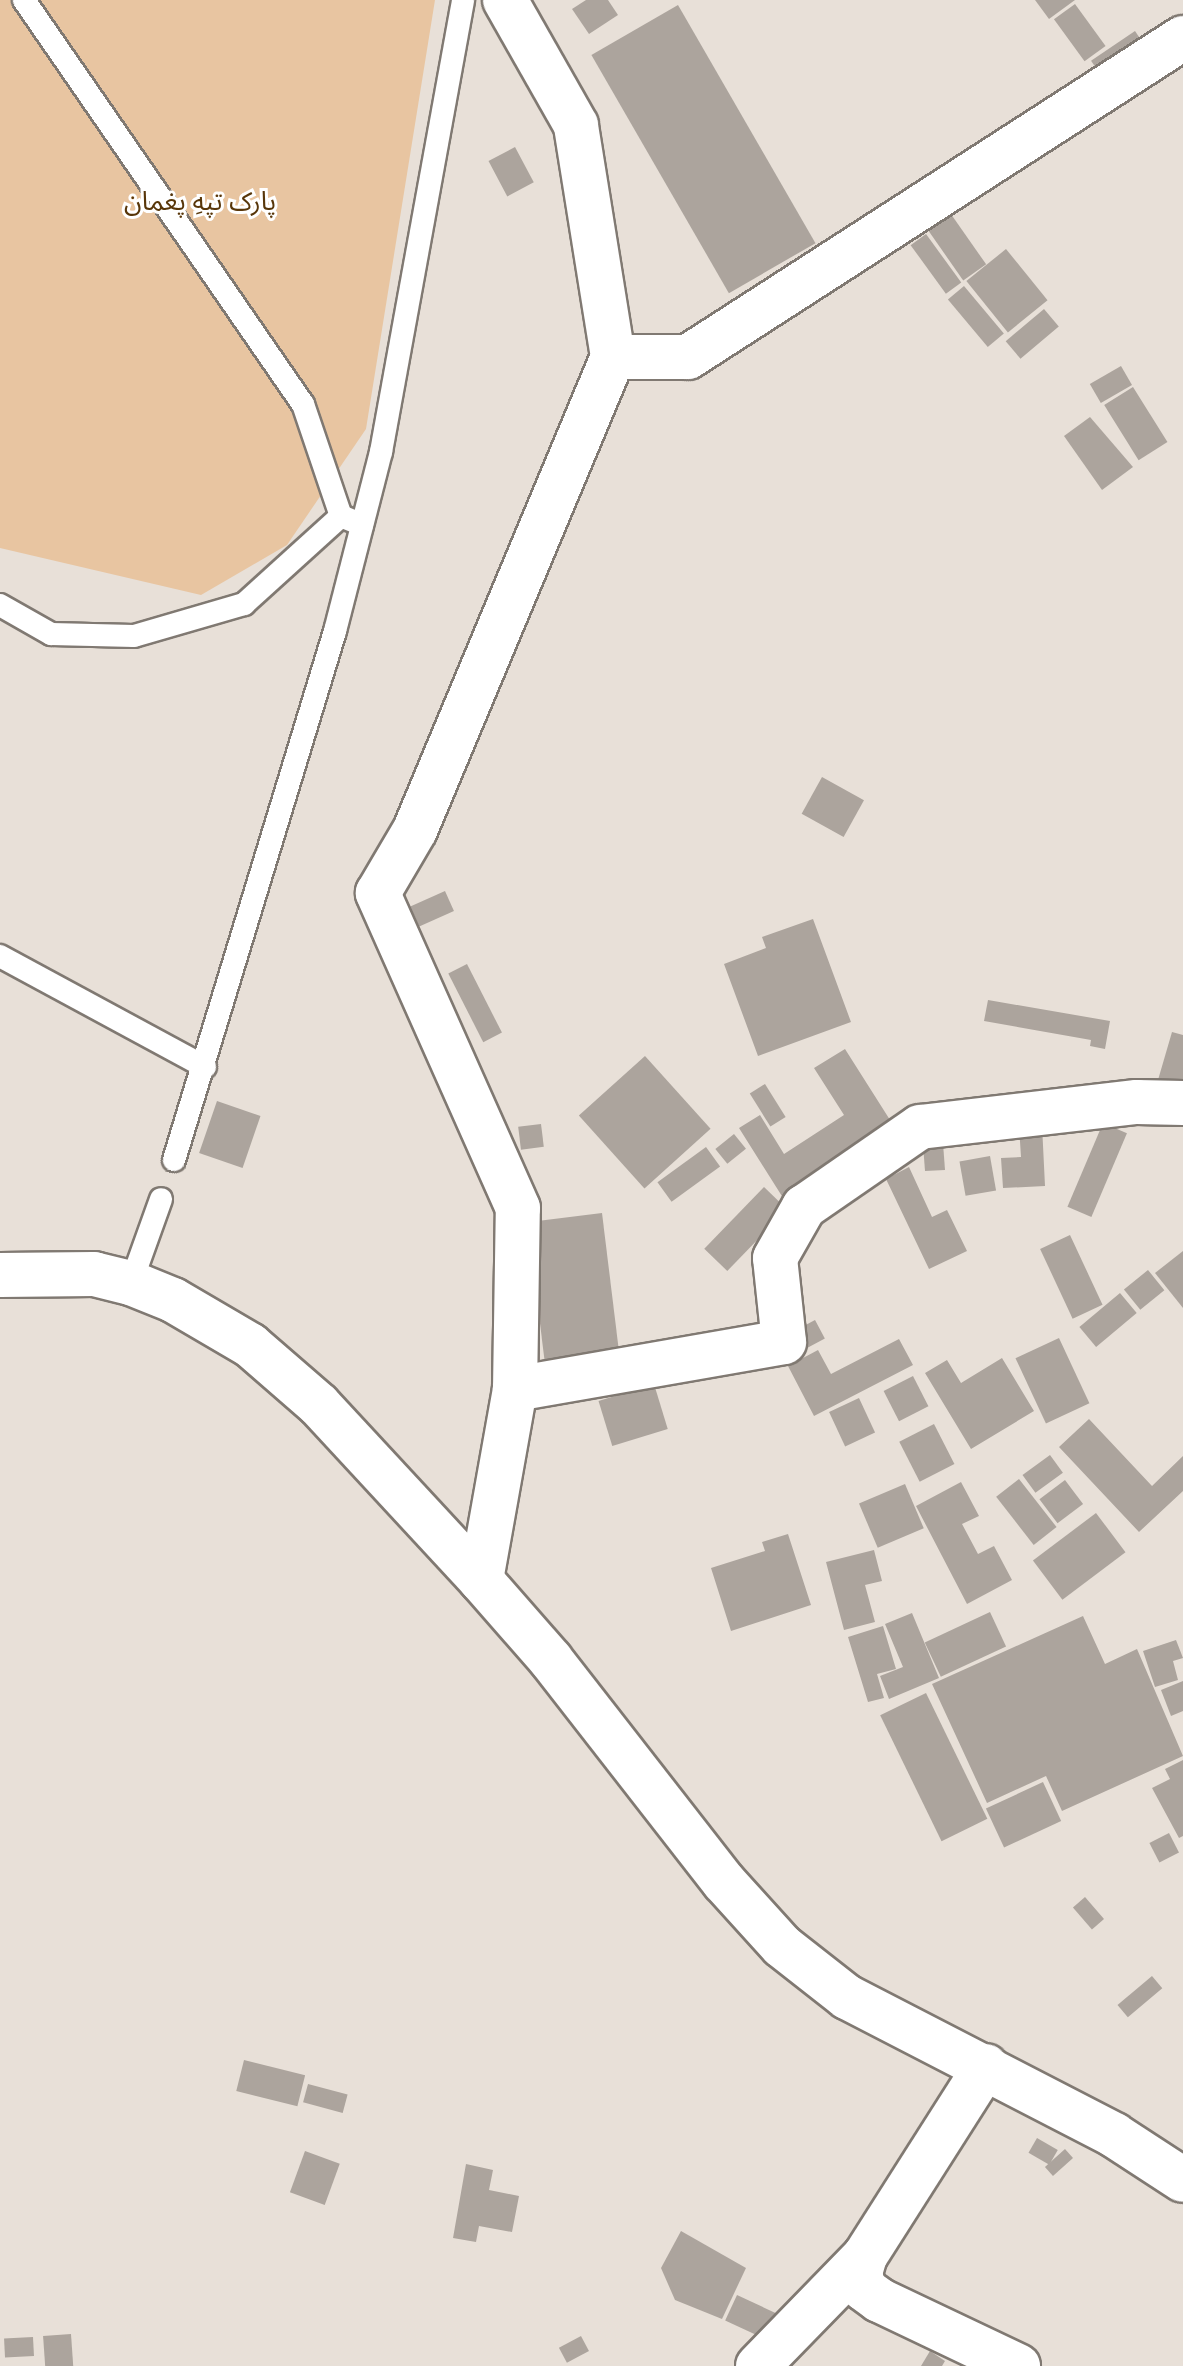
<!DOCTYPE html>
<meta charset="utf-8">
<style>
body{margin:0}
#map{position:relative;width:1183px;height:2366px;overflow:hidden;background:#e8e0d8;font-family:"Noto Sans","Noto Sans Arabic",sans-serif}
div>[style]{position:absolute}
.green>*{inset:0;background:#e8c5a1}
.building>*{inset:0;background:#aca49d;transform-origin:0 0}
.roads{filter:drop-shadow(2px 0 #807972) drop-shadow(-2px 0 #807972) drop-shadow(0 2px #807972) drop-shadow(0 -2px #807972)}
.service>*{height:22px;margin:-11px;padding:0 11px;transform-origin:11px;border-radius:11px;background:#fff}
.minor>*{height:44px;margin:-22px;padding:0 22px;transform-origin:22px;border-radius:22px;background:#fff}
.secondary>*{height:44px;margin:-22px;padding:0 22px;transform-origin:22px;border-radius:22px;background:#fff}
span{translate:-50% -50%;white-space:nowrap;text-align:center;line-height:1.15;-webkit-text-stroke:6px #fff;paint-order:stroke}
.park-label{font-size:26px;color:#583609}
</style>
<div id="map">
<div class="green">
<i style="clip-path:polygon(0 0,435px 0,366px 429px,287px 545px,201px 595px,0 548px)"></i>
</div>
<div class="building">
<i style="clip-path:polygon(586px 0,608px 0,618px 15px,589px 34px,572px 9px)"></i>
<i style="clip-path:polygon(1035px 0,1075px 0,1049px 19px)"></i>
<i style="left:1075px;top:4px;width:52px;height:26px;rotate:54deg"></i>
<i style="left:678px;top:5px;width:275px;height:100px;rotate:60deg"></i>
<i style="left:1135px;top:31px;width:22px;height:53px;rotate:56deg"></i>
<i style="left:515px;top:147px;width:40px;height:30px;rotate:62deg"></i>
<i style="left:946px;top:207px;width:70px;height:28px;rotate:55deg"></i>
<i style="left:926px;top:234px;width:60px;height:19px;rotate:54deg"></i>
<i style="left:1006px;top:249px;width:66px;height:51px;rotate:51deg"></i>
<i style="left:964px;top:286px;width:62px;height:21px;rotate:50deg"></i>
<i style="left:1044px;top:309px;width:23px;height:50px;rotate:50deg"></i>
<i style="left:1121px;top:366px;width:22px;height:36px;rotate:60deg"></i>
<i style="left:1133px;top:387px;width:65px;height:34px;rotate:58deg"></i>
<i style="clip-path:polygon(1090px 417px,1133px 467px,1102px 490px,1064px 436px)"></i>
<i style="left:822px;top:777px;width:48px;height:42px;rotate:29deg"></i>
<i style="left:445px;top:891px;width:22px;height:38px;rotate:66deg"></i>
<i style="clip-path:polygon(813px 919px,851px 1022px,758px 1056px,724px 964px,766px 948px,762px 937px)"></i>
<i style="left:467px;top:964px;width:77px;height:21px;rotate:63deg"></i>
<i style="clip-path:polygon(988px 1000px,1110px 1021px,1105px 1049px,1090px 1046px,1091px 1040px,984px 1021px)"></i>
<i style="clip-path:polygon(1172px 1032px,1183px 1035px,1183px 1088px,1158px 1080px)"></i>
<i style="clip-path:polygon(845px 1049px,897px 1131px,785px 1201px,739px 1128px,760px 1115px,784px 1154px,844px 1115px,814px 1068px)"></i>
<i style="left:645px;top:1056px;width:98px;height:89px;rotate:48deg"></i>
<i style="left:765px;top:1084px;width:39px;height:18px;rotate:58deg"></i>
<i style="left:217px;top:1101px;width:46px;height:55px;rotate:19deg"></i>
<i style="left:1103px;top:1123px;width:26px;height:91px;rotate:23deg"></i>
<i style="left:541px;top:1124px;width:23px;height:23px;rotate:83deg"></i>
<i style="clip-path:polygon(1042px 1125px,1045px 1186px,1003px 1188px,1001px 1158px,1021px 1157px,1019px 1126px)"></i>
<i style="clip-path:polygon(922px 1131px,943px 1143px,945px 1170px,925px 1171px)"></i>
<i style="left:734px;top:1134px;width:19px;height:24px;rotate:51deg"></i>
<i style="left:706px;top:1147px;width:24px;height:60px;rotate:54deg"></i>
<i style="left:990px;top:1156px;width:35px;height:31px;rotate:80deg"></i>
<i style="clip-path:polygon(909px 1167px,932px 1217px,947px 1210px,967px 1251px,929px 1269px,886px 1179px)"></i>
<i style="left:764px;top:1187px;width:32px;height:86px;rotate:44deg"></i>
<i style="left:602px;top:1213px;width:147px;height:75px;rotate:83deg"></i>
<i style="left:1070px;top:1235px;width:77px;height:33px;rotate:65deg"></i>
<i style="clip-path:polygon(1183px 1251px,1183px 1308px,1155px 1273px)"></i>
<i style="left:1148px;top:1270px;width:26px;height:31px;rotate:51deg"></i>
<i style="left:1120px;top:1293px;width:26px;height:53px;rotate:50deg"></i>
<i style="left:815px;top:1320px;width:21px;height:35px;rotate:62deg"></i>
<i style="left:1059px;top:1338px;width:72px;height:48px;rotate:65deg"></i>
<i style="clip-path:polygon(899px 1339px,913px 1365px,814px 1416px,788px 1366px,818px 1350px,831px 1374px)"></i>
<i style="clip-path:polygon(1002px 1358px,1034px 1411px,971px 1449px,925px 1373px,947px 1360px,961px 1383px)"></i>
<i style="left:913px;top:1376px;width:34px;height:33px;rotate:63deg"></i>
<i style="left:654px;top:1384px;width:47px;height:58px;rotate:73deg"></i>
<i style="left:859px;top:1398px;width:38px;height:33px;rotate:65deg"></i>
<i style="clip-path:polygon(1089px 1419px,1152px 1486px,1183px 1456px,1183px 1491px,1139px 1532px,1059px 1447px)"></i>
<i style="left:934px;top:1424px;width:45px;height:39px;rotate:63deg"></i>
<i style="left:1050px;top:1455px;width:22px;height:34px;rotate:54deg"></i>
<i style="left:1019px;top:1479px;width:61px;height:29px;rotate:52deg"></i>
<i style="left:1065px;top:1480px;width:30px;height:32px;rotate:53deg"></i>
<i style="clip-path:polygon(961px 1482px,979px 1516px,962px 1524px,978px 1554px,994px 1546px,1012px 1580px,967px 1604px,916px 1506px)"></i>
<i style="left:905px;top:1484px;width:48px;height:50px;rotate:67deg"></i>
<i style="left:1096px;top:1513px;width:49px;height:79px;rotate:53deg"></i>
<i style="clip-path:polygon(788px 1534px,811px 1605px,731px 1631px,711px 1568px,765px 1551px,762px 1542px)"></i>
<i style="clip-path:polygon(874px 1550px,882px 1581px,865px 1585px,875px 1622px,844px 1630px,826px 1562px)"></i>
<i style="left:990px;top:1612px;width:38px;height:72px;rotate:65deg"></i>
<i style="clip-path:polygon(912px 1613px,939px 1678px,889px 1699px,880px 1676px,903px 1667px,885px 1624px)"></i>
<i style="clip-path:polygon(1083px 1616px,1105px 1664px,1137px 1649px,1183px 1756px,1062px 1811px,1046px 1776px,987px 1803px,932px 1684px)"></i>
<i style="clip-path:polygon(883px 1626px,896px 1669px,877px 1674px,884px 1698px,868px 1702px,848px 1637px)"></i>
<i style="clip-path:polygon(1176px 1640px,1183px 1658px,1173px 1661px,1178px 1680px,1155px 1687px,1143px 1651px)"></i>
<i style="clip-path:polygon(1183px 1681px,1183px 1711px,1171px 1716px,1161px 1690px)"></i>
<i style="left:926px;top:1693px;width:140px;height:51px;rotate:64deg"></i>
<i style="clip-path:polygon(1183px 1760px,1183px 1836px,1179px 1838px,1152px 1788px,1170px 1779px,1165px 1769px)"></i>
<i style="left:1043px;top:1782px;width:43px;height:63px;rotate:65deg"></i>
<i style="left:1169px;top:1833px;width:22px;height:22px;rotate:63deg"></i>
<i style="left:1085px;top:1897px;width:29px;height:16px;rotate:49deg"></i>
<i style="left:1152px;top:1976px;width:16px;height:45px;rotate:50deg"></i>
<i style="left:244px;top:2060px;width:63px;height:32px;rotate:14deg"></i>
<i style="left:308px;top:2084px;width:41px;height:19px;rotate:15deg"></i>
<i style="left:1037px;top:2138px;width:24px;height:17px;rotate:30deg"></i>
<i style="left:1065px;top:2149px;width:12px;height:27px;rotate:48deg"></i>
<i style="left:305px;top:2151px;width:37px;height:44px;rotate:20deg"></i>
<i style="clip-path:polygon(466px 2164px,493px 2170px,489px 2190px,519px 2196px,512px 2232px,479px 2226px,476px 2242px,453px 2238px)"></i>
<i style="clip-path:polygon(681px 2231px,746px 2268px,722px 2319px,675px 2300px,661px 2268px)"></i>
<i style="left:737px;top:2295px;width:43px;height:28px;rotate:25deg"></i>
<i style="left:71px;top:2334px;width:32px;height:28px;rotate:86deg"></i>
<i style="left:581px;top:2336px;width:17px;height:25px;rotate:62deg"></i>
<i style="left:33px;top:2337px;width:19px;height:29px;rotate:87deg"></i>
<i style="clip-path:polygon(930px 2351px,945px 2361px,942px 2366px,921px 2366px)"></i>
</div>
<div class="roads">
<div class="service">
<i style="left:24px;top:0;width:491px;rotate:55.4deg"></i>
<i style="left:303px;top:404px;width:118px;rotate:71.3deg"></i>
<i style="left:341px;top:516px;width:23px;rotate:23deg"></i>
<i style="left:0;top:605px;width:59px;rotate:29.6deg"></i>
<i style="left:51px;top:634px;width:83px;rotate:1.4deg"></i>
<i style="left:134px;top:636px;width:115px;rotate:-16.2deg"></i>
<i style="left:244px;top:604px;width:131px;rotate:-42.2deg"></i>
<i style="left:0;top:956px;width:233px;rotate:28.4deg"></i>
<i style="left:174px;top:1160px;width:553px;rotate:-73.07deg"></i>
<i style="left:335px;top:631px;width:185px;rotate:-75.6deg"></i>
<i style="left:381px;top:452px;width:459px;rotate:-79.7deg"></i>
<i style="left:131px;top:1283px;width:89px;rotate:-70.3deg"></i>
</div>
<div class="minor">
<i style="left:613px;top:357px;width:75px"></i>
<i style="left:688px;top:357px;width:589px;rotate:-32.8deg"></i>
<i style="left:515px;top:1389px;width:273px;rotate:-9.9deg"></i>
<i style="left:784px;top:1342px;width:84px;rotate:-96.1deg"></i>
<i style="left:775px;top:1258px;width:59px;rotate:-60.4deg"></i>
<i style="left:804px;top:1207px;width:141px;rotate:-34.6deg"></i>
<i style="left:920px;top:1127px;width:218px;rotate:-6.6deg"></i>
<i style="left:1137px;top:1102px;width:46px;rotate:1.2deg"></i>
<i style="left:481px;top:1580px;width:194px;rotate:-79.9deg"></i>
<i style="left:515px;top:1389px;width:181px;rotate:-89.1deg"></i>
<i style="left:518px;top:1208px;width:345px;rotate:-114deg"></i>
<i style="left:378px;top:893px;width:73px;rotate:-59.6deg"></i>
<i style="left:415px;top:830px;width:513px;rotate:-67.29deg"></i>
<i style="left:613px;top:357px;width:235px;rotate:-99.1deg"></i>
<i style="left:576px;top:125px;width:144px;rotate:-119.6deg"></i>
<i style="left:865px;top:2256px;width:18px;rotate:106deg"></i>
<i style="left:860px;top:2273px;width:16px;rotate:76deg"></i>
<i style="left:864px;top:2289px;width:19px;rotate:36deg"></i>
<i style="left:879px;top:2300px;width:154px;rotate:25.4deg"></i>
<i style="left:758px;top:2366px;width:153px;rotate:-45.8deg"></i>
<i style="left:865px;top:2256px;width:225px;rotate:-57.5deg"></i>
</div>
<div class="secondary">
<i style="left:0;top:1275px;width:94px;rotate:-0.6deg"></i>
<i style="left:94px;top:1274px;width:38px;rotate:14deg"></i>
<i style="left:131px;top:1283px;width:45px;rotate:22deg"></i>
<i style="left:173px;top:1300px;width:89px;rotate:30.3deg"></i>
<i style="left:250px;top:1345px;width:91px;rotate:41deg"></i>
<i style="left:319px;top:1405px;width:238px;rotate:47.2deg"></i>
<i style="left:481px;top:1580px;width:106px;rotate:48.8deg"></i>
<i style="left:551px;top:1660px;width:281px;rotate:52.1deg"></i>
<i style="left:724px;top:1882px;width:86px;rotate:47.8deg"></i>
<i style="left:782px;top:1946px;width:83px;rotate:38.1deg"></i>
<i style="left:847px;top:1997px;width:301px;rotate:27.3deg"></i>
<i style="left:1114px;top:2135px;width:82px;rotate:33.1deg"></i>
</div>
</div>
<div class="park-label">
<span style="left:200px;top:201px">پارک تپهِ پغمان</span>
</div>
</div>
